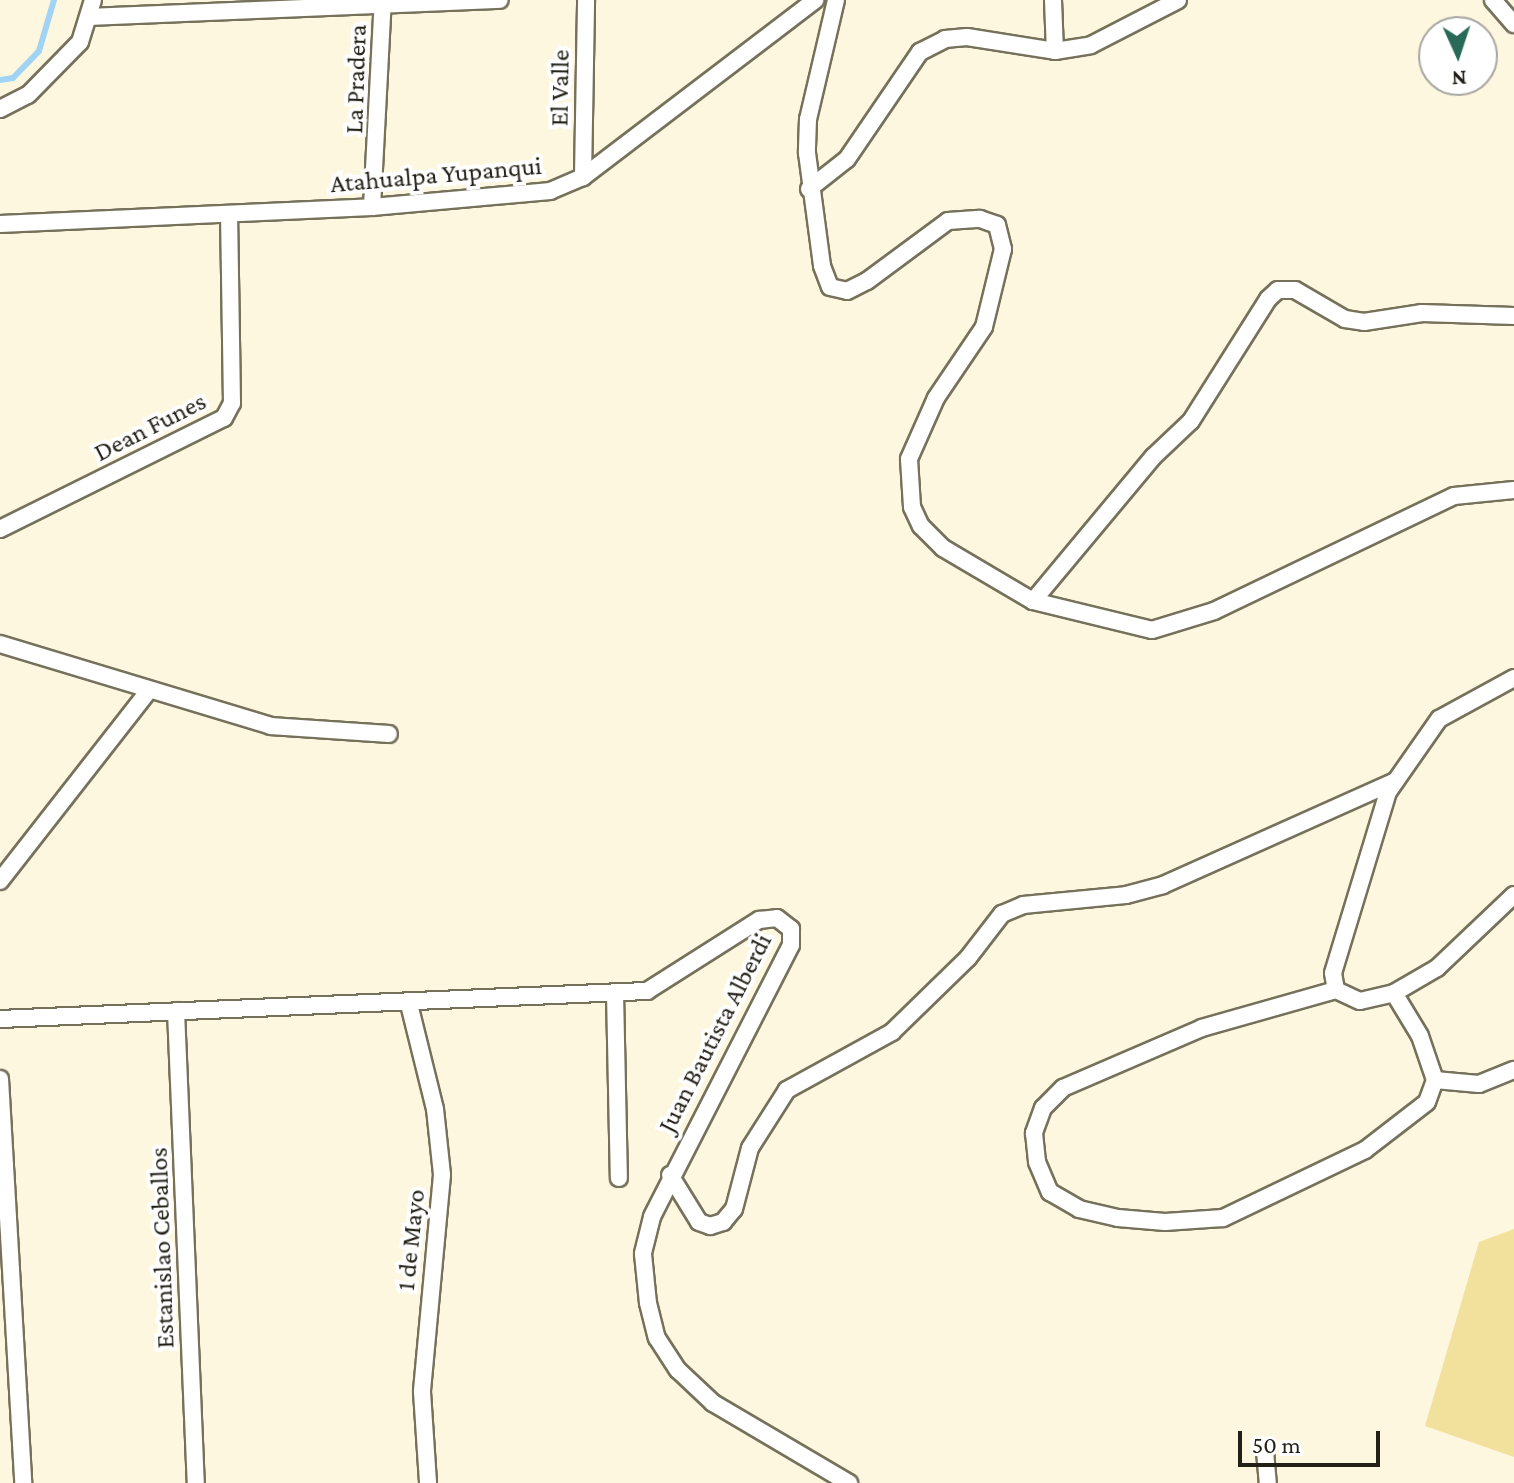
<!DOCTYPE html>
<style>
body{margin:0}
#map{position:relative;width:1514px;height:1483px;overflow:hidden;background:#fdf7df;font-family:"Crimson Pro",serif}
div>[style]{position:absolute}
.green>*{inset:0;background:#f2e19c}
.stream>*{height:6px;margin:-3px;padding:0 3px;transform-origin:3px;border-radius:3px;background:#a1d3f4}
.roads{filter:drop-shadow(2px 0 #76715b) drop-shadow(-2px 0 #76715b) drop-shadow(0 2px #76715b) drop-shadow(0 -2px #76715b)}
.street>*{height:16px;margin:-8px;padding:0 8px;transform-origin:8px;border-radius:8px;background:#fff}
span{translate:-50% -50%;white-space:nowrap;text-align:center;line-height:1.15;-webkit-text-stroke:8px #fff;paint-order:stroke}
.street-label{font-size:26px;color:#222017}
.north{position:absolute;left:1418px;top:16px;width:80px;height:80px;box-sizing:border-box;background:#fff;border:2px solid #a7a6a2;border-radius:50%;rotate:177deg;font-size:22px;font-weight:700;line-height:32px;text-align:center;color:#222017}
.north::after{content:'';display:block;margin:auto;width:28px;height:36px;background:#286958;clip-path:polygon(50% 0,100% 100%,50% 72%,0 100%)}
.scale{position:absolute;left:1238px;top:1431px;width:142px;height:36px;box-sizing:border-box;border:4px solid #222017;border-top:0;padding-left:10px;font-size:24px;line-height:28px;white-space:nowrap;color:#222017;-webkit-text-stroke:6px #fff;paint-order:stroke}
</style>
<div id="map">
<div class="green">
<i style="clip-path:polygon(1514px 1229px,1514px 1457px,1425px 1426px,1479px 1242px)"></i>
</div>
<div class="stream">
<i style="left:0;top:80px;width:13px;rotate:-9deg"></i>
<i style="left:13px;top:78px;width:37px;rotate:-46deg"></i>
<i style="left:39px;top:51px;width:53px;rotate:-73.6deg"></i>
</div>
<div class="roads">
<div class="street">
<i style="left:836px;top:0;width:122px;rotate:103.2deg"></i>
<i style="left:808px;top:119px;width:34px;rotate:92deg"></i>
<i style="left:807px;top:153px;width:114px;rotate:82.4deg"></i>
<i style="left:822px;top:266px;width:22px;rotate:69deg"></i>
<i style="left:830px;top:287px;width:17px;rotate:13deg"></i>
<i style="left:847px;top:291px;width:22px;rotate:-27deg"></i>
<i style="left:867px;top:281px;width:101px;rotate:-36.5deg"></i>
<i style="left:948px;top:221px;width:32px;rotate:-4deg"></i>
<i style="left:980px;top:219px;width:18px;rotate:19deg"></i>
<i style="left:997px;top:225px;width:25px;rotate:76deg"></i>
<i style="left:1003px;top:249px;width:80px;rotate:103.7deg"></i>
<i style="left:984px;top:327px;width:86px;rotate:124.1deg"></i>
<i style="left:936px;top:398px;width:67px;rotate:113.9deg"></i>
<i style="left:909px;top:459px;width:48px;rotate:86.4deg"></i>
<i style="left:912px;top:507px;width:21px;rotate:65deg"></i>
<i style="left:921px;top:526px;width:31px;rotate:45deg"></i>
<i style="left:943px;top:548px;width:104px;rotate:30.5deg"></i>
<i style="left:1033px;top:601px;width:122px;rotate:13.7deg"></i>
<i style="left:1152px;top:630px;width:65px;rotate:-17deg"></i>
<i style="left:1214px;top:611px;width:266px;rotate:-25.6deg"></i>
<i style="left:1454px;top:496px;width:60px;rotate:-5.7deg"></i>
<i style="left:1053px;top:0;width:51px;rotate:87.8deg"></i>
<i style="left:1493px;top:0;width:32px;rotate:49deg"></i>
<i style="left:90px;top:17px;width:410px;rotate:-2.4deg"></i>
<i style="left:0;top:109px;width:31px;rotate:-27deg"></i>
<i style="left:28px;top:95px;width:74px;rotate:-45.5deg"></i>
<i style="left:80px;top:42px;width:44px;rotate:-72.8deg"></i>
<i style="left:583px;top:177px;width:177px;rotate:-89deg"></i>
<i style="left:809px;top:189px;width:48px;rotate:-38.3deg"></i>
<i style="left:847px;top:159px;width:130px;rotate:-55.7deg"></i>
<i style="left:920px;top:52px;width:28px;rotate:-27deg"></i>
<i style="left:945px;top:39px;width:22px;rotate:-5deg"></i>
<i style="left:967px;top:37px;width:89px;rotate:9deg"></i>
<i style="left:1055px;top:51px;width:36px;rotate:-9deg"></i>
<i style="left:1091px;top:45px;width:98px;rotate:-27.3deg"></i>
<i style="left:372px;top:207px;width:207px;rotate:-87deg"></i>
<i style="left:0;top:224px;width:372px;rotate:-2.6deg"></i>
<i style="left:372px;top:207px;width:179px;rotate:-5.1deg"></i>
<i style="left:550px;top:191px;width:36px;rotate:-23deg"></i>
<i style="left:583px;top:177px;width:292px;rotate:-37.3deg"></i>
<i style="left:0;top:529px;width:250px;rotate:-26.4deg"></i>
<i style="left:224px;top:418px;width:17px;rotate:-62deg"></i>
<i style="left:232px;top:403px;width:189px;rotate:-90.9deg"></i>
<i style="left:1033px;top:601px;width:187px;rotate:-50.2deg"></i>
<i style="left:1153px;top:457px;width:52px;rotate:-43.5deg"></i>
<i style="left:1191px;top:421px;width:144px;rotate:-57.7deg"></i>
<i style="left:1268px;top:299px;width:13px;rotate:-42deg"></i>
<i style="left:1278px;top:290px;width:17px"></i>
<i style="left:1295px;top:290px;width:58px;rotate:30.1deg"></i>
<i style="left:1345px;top:319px;width:19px;rotate:9deg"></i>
<i style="left:1364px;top:322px;width:59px;rotate:-8.8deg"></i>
<i style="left:1422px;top:313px;width:92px;rotate:1.9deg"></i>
<i style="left:0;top:644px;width:283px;rotate:16.8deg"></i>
<i style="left:271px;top:726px;width:118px;rotate:3.9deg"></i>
<i style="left:1514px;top:678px;width:85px;rotate:151.3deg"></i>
<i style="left:1439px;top:719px;width:89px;rotate:124.9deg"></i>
<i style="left:1388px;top:792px;width:189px;rotate:106.9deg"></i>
<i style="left:1333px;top:973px;width:17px;rotate:80deg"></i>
<i style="left:1336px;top:990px;width:26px;rotate:25deg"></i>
<i style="left:1360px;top:1001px;width:35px;rotate:-13deg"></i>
<i style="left:1394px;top:993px;width:50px;rotate:-30.2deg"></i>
<i style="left:1437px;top:968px;width:106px;rotate:-43.5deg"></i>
<i style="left:0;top:881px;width:239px;rotate:-52deg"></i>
<i style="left:1336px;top:990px;width:139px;rotate:164.2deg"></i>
<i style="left:1202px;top:1028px;width:151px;rotate:156.7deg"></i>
<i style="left:1063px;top:1088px;width:28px;rotate:135deg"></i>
<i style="left:1043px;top:1108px;width:27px;rotate:110deg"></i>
<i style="left:1034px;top:1133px;width:29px;rotate:84deg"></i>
<i style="left:1037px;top:1162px;width:33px;rotate:67deg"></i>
<i style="left:1050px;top:1192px;width:34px;rotate:30deg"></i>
<i style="left:1079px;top:1209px;width:40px;rotate:13deg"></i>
<i style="left:1118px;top:1218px;width:47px;rotate:4.9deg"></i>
<i style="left:1165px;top:1222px;width:58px;rotate:-3.9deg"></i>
<i style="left:1223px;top:1218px;width:157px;rotate:-25.6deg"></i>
<i style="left:1365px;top:1150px;width:78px;rotate:-37.7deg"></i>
<i style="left:1427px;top:1102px;width:23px;rotate:-70deg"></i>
<i style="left:615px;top:993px;width:185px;rotate:88.8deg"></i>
<i style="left:1394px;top:993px;width:50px;rotate:58.8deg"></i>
<i style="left:1420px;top:1036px;width:46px;rotate:71.2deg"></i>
<i style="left:1435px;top:1080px;width:44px;rotate:5.2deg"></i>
<i style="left:1479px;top:1084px;width:38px;rotate:-22deg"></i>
<i style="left:409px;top:1004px;width:108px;rotate:76.1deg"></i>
<i style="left:435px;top:1109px;width:66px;rotate:83.9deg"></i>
<i style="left:442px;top:1175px;width:218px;rotate:95.3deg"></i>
<i style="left:422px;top:1392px;width:91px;rotate:86.2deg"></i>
<i style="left:176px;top:1011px;width:472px;rotate:87.6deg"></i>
<i style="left:0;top:1019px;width:648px;rotate:-2.48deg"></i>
<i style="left:647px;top:991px;width:133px;rotate:-32.4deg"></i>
<i style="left:759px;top:920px;width:18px;rotate:-6deg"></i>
<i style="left:777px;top:918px;width:18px;rotate:38deg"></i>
<i style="left:791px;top:929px;width:16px;rotate:90deg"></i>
<i style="left:791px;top:945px;width:305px;rotate:117.1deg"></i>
<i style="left:652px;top:1217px;width:38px;rotate:104deg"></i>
<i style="left:643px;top:1254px;width:49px;rotate:84.2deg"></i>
<i style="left:648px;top:1303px;width:36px;rotate:76deg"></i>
<i style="left:657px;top:1338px;width:38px;rotate:57deg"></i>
<i style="left:678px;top:1370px;width:48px;rotate:43.3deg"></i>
<i style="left:713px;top:1403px;width:158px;rotate:30.5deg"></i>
<i style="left:0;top:1079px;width:405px;rotate:86.7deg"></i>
<i style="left:670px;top:1175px;width:55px;rotate:58.3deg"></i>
<i style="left:699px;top:1222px;width:12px;rotate:20deg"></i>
<i style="left:710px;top:1226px;width:14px;rotate:-17deg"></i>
<i style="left:723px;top:1222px;width:17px;rotate:-50deg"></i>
<i style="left:734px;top:1209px;width:63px;rotate:-75.3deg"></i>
<i style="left:750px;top:1148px;width:69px;rotate:-57.5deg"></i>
<i style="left:787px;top:1090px;width:120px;rotate:-28.9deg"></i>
<i style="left:892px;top:1032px;width:106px;rotate:-44.2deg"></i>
<i style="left:968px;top:958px;width:56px;rotate:-52.3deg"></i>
<i style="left:1002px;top:914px;width:23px;rotate:-23deg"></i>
<i style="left:1023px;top:905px;width:103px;rotate:-5.5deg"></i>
<i style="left:1126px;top:895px;width:38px;rotate:-15deg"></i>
<i style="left:1163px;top:885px;width:254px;rotate:-24.1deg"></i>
<i style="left:1265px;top:1451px;width:32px;rotate:85deg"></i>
</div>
</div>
<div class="street-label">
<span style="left:356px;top:79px;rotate:-88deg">La Pradera</span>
<span style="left:560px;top:88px;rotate:-89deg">El Valle</span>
<span style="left:436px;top:175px;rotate:-5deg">Atahualpa Yupanqui</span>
<span style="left:150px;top:427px;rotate:-27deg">Dean Funes</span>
<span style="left:715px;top:1033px;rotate:-63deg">Juan Bautista Alberdi</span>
<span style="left:411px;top:1240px;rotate:-84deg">1 de Mayo</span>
<span style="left:162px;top:1248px;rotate:-92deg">Estanislao Ceballos</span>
</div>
<div class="north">N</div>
<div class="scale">50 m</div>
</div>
